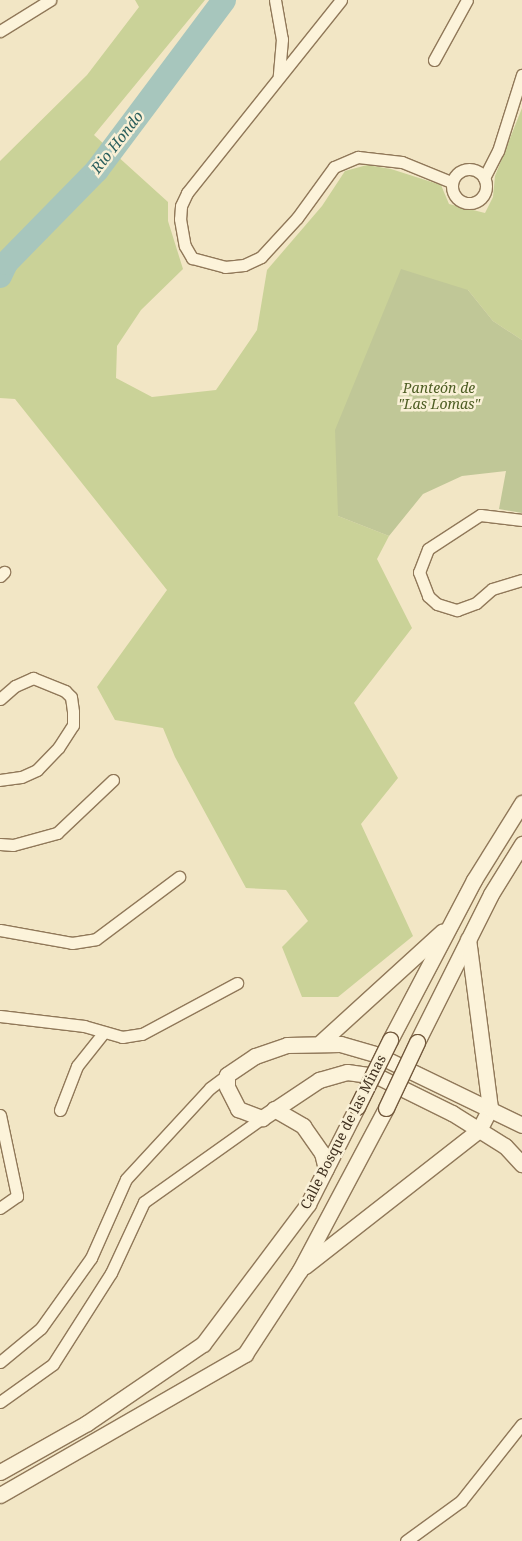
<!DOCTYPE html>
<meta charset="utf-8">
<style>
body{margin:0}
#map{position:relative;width:522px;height:1541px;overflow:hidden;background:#f2e6c5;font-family:"Noto Serif",serif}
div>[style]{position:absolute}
.green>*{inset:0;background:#cad298}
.cemetery>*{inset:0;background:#c0c797}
.river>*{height:24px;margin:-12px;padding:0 12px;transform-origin:12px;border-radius:12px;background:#a7c6bd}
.roads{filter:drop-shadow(1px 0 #907859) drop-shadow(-1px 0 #907859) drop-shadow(0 1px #907859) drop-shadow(0 -1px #907859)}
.street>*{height:11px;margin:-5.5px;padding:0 5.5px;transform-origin:5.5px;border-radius:5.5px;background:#fcf3da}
.street>.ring{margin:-5.5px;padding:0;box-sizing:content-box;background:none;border:11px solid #fcf3da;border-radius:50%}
.secondary>*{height:15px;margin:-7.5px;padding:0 7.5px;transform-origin:7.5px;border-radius:7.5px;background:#fcf3da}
.bridges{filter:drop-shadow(1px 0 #72583c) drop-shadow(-1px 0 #72583c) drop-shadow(0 1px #72583c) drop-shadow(0 -1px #72583c)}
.secondary-bridge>*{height:15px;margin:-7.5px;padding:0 7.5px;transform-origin:7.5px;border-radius:7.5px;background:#fcf3da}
span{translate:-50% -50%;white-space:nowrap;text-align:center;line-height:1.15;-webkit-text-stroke:5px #f9f0d6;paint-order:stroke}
.park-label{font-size:14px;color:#4d5d23;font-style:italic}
.street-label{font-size:14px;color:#3f2f1e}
.water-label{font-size:15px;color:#2c605e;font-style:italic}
</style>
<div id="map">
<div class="green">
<i style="clip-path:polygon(135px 0,205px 0,94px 135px,168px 202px,168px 221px,183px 269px,141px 310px,117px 346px,116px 378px,152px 397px,216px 390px,257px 330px,267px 270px,322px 206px,345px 171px,367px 165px,391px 169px,441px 185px,449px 204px,485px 213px,493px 197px,495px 176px,522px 108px,522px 340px,493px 321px,468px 290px,338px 516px,389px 536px,377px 559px,412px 628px,354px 703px,398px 778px,361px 824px,413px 936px,338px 997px,302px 997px,282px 947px,308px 921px,286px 890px,246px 888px,175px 757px,163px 728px,115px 720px,97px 687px,167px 590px,15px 399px,0 398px,0 161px,87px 75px,139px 7px)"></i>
</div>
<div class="cemetery">
<i style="clip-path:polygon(401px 269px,468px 290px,493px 321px,522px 340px,522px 513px,499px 509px,506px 471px,462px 476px,423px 494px,389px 536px,338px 516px,335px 430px)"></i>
</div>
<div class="river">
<i style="left:0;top:276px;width:14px;rotate:-65deg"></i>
<i style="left:6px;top:263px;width:130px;rotate:-45.6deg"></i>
<i style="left:97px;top:170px;width:212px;rotate:-53.2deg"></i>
</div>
<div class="roads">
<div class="street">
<i style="left:275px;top:0;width:40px;rotate:80deg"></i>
<i style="left:282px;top:39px;width:37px;rotate:95deg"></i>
<i style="left:341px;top:0;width:247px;rotate:128.6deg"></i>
<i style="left:187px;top:193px;width:14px;rotate:115deg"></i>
<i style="left:181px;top:206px;width:13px;rotate:94deg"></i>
<i style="left:180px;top:219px;width:27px;rotate:80deg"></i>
<i style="left:185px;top:246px;width:14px;rotate:60deg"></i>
<i style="left:192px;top:258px;width:34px;rotate:15deg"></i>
<i style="left:225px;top:267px;width:19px;rotate:-6deg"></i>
<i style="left:244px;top:265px;width:19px;rotate:-25deg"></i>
<i style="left:261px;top:257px;width:53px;rotate:-47.3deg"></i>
<i style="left:297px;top:218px;width:63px;rotate:-54deg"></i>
<i style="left:334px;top:167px;width:26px;rotate:-23deg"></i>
<i style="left:358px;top:157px;width:44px;rotate:6.5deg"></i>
<i style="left:402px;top:162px;width:53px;rotate:22.2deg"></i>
<i style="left:0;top:31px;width:59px;rotate:-31.8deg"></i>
<i style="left:434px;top:60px;width:68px;rotate:-61.2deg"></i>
<i class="ring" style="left:452px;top:169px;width:23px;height:23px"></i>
<i style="left:484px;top:178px;width:30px;rotate:-63deg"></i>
<i style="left:498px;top:151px;width:80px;rotate:-72.5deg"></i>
<i style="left:522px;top:520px;width:42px;rotate:-173.2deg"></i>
<i style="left:480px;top:515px;width:62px;rotate:146.8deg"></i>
<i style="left:428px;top:549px;width:25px;rotate:111deg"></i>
<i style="left:419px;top:572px;width:26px;rotate:69deg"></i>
<i style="left:428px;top:596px;width:12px;rotate:42deg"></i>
<i style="left:437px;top:604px;width:21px;rotate:17deg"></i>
<i style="left:457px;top:610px;width:20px;rotate:-20deg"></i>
<i style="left:476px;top:603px;width:21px;rotate:-41deg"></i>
<i style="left:492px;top:589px;width:31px;rotate:-17deg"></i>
<i style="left:0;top:576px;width:6px;rotate:-45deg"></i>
<i style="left:0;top:699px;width:20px;rotate:-41deg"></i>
<i style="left:15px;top:686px;width:20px;rotate:-24deg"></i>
<i style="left:33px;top:678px;width:35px;rotate:22deg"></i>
<i style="left:65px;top:691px;width:8px;rotate:45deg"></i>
<i style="left:71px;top:697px;width:15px;rotate:82deg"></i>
<i style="left:73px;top:712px;width:13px;rotate:90deg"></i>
<i style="left:73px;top:725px;width:27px;rotate:123deg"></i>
<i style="left:58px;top:748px;width:30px;rotate:134deg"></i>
<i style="left:37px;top:770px;width:17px;rotate:156deg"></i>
<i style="left:21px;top:777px;width:21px;rotate:172deg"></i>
<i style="left:0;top:844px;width:13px;rotate:4deg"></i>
<i style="left:13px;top:845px;width:46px;rotate:-15.3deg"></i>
<i style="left:57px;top:833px;width:77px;rotate:-43.4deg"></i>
<i style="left:0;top:930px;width:73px;rotate:10.2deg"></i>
<i style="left:72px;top:943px;width:24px;rotate:-9deg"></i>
<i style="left:96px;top:939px;width:104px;rotate:-36.8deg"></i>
<i style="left:0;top:1016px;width:85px;rotate:6.8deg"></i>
<i style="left:84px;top:1026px;width:40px;rotate:16deg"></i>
<i style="left:122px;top:1037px;width:20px;rotate:-9deg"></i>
<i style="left:142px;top:1034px;width:108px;rotate:-28.2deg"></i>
<i style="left:60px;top:1110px;width:47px;rotate:-68.9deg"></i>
<i style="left:77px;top:1066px;width:43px;rotate:-51.5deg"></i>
<i style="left:0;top:1115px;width:83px;rotate:78.1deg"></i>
<i style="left:17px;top:1196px;width:21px;rotate:145deg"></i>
<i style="left:0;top:1362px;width:53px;rotate:-39.7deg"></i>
<i style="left:41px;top:1328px;width:86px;rotate:-54.5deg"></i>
<i style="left:91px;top:1258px;width:86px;rotate:-66.1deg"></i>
<i style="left:126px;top:1179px;width:124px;rotate:-47.3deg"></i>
<i style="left:210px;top:1088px;width:21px;rotate:-37deg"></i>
<i style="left:0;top:1402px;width:65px;rotate:-35.6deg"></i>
<i style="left:53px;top:1364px;width:108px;rotate:-57.5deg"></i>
<i style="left:111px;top:1273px;width:78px;rotate:-65.1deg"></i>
<i style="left:144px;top:1202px;width:145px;rotate:-35.4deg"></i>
<i style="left:406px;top:1541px;width:68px;rotate:-36deg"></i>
<i style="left:461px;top:1501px;width:98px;rotate:-51.6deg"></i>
</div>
<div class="secondary">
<i style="left:390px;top:1040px;width:181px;rotate:-62.3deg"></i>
<i style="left:474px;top:880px;width:91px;rotate:-58.1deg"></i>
<i style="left:321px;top:1042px;width:164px;rotate:-42.3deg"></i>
<i style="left:417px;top:1042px;width:165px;rotate:-63.4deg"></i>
<i style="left:491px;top:894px;width:59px;rotate:-58.2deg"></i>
<i style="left:274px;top:1109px;width:34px;rotate:30deg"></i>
<i style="left:303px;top:1126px;width:33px;rotate:55deg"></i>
<i style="left:322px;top:1153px;width:16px;rotate:76deg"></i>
<i style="left:522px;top:1125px;width:163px;rotate:-154.2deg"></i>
<i style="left:375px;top:1054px;width:36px;rotate:-164deg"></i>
<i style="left:340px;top:1044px;width:53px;rotate:178.9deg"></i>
<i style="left:287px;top:1045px;width:34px;rotate:161deg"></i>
<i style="left:255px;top:1056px;width:34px;rotate:146deg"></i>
<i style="left:227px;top:1075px;width:12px;rotate:90deg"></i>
<i style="left:227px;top:1087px;width:25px;rotate:63deg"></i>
<i style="left:238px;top:1109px;width:26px;rotate:21deg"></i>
<i style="left:262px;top:1118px;width:69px;rotate:-33.7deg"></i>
<i style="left:319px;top:1080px;width:29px;rotate:-16deg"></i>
<i style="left:347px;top:1072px;width:30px;rotate:8deg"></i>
<i style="left:377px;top:1076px;width:84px;rotate:26.3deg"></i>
<i style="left:452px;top:1113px;width:62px;rotate:31.9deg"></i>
<i style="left:505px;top:1146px;width:25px;rotate:47deg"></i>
<i style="left:305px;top:1266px;width:221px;rotate:-38deg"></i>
<i style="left:479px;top:1130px;width:25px;rotate:-63deg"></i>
<i style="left:490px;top:1108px;width:170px;rotate:-97.4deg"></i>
<i style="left:0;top:1472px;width:100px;rotate:-29.4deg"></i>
<i style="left:87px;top:1423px;width:140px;rotate:-34.3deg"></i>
<i style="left:203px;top:1344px;width:175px;rotate:-53.1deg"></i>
<i style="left:308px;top:1204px;width:109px;rotate:-63.2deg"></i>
<i style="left:0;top:1495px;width:283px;rotate:-29.9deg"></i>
<i style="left:245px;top:1354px;width:100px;rotate:-56.8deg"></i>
<i style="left:300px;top:1270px;width:183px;rotate:-62deg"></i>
</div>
</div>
<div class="bridges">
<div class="secondary-bridge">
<i style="left:357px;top:1107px;width:75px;rotate:-63.8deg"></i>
<i style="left:386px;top:1108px;width:73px;rotate:-64.8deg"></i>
</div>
</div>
<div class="park-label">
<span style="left:439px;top:396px">Panteón de<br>"Las Lomas"</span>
</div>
<div class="street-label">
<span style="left:343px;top:1132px;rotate:-63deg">Calle Bosque de las Minas</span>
</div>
<div class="water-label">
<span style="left:117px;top:142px;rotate:-52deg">Rio Hondo</span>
</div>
</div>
